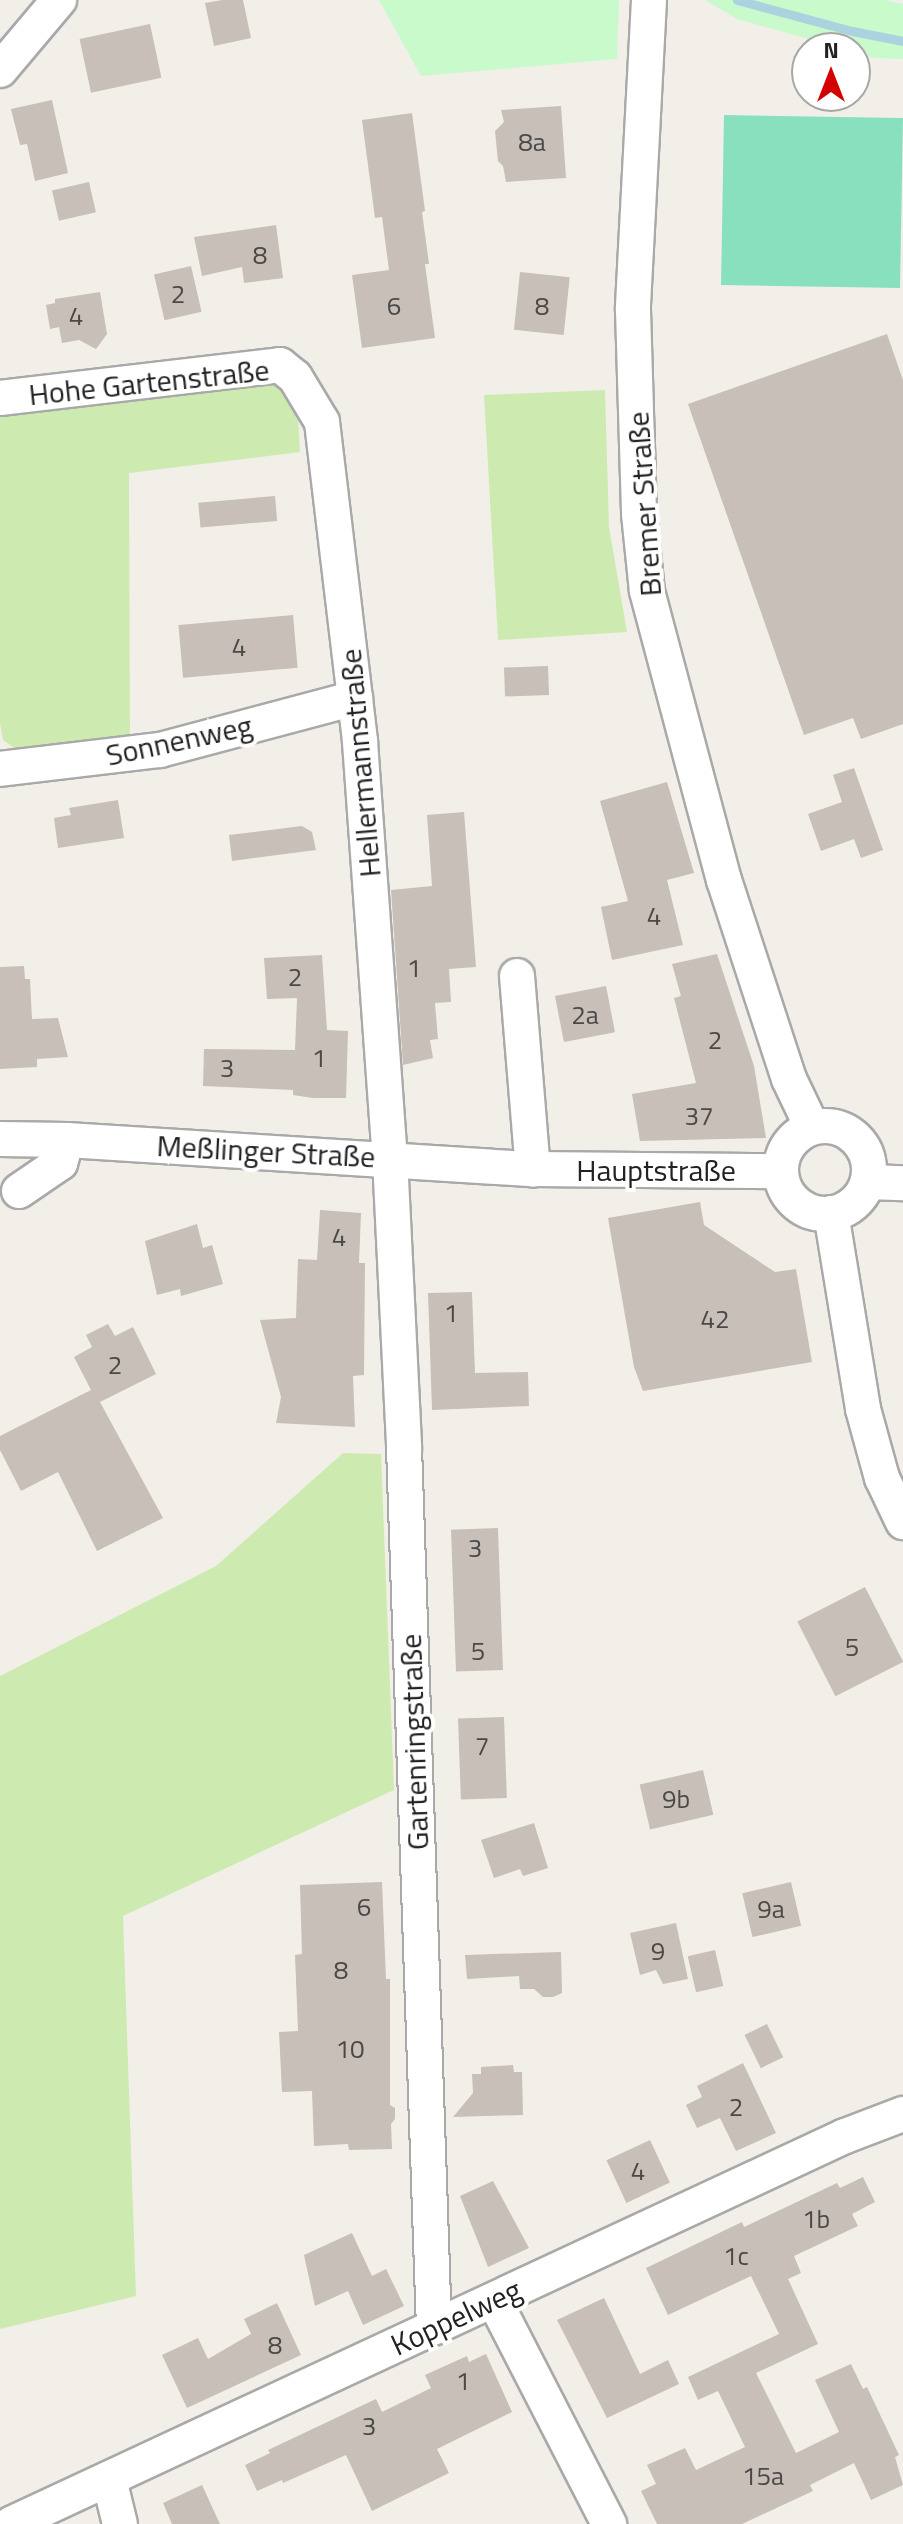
<!DOCTYPE html>
<meta charset="utf-8">
<style>
body{margin:0}
#map{position:relative;width:903px;height:2524px;overflow:hidden;background:#f2efe9;font-family:"Titillium Web",sans-serif}
div>[style]{position:absolute}
.grass>*{inset:0;background:#cdebb0}
.park>*{inset:0;background:#c8facc}
.pitch>*{inset:0;background:#88e0be;transform-origin:0 0}
.stream>*{height:9px;margin:-4.5px;padding:0 4.5px;transform-origin:4.5px;border-radius:4.5px;background:#aad3df}
.building>*{inset:0;background:#c7bfb8;transform-origin:0 0}
.roads{filter:drop-shadow(2px 0 #a9a9a9) drop-shadow(-2px 0 #a9a9a9) drop-shadow(0 2px #a9a9a9) drop-shadow(0 -2px #a9a9a9)}
.minor>*{height:34px;margin:-17px;padding:0 17px;transform-origin:17px;border-radius:17px;background:#fff}
.minor>.ring{margin:-17px;padding:0;box-sizing:content-box;background:none;border:34px solid #fff;border-radius:50%}
span{translate:-50% -50%;white-space:nowrap;text-align:center;line-height:1.15;-webkit-text-stroke:8px #fff;paint-order:stroke}
.number-label{font-size:26px;color:#4b4948}
.number-label span{-webkit-text-stroke-width:0}
.street-label{font-size:30px;color:#222}
.north{position:absolute;left:791px;top:32px;width:80px;height:80px;box-sizing:border-box;background:#fff;border:2px solid #a7a7a7;border-radius:50%;rotate:0deg;font-size:22px;font-weight:700;line-height:32px;text-align:center;color:#222}
.north::after{content:'';display:block;margin:auto;width:28px;height:36px;background:#d40000;clip-path:polygon(50% 0,100% 100%,50% 72%,0 100%)}
</style>
<div id="map">
<div class="grass">
<i style="clip-path:polygon(275px 379px,297px 397px,300px 452px,129px 473px,130px 743px,24px 755px,3px 740px,0 723px,0 411px)"></i>
<i style="clip-path:polygon(605px 390px,609px 527px,627px 632px,498px 640px,484px 395px)"></i>
<i style="clip-path:polygon(343px 1453px,381px 1454px,394px 1790px,123px 1916px,136px 2296px,0 2329px,0 1676px,216px 1566px)"></i>
</div>
<div class="park">
<i style="clip-path:polygon(379px 0,619px 0,617px 59px,421px 76px)"></i>
<i style="clip-path:polygon(705px 0,885px 0,903px 4px,903px 59px,875px 58px,855px 52px,855px 48px,840px 48px,737px 19px)"></i>
</div>
<div class="pitch">
<i style="left:724px;top:115px;width:179px;height:170px;rotate:1deg"></i>
</div>
<div class="stream">
<i style="left:737px;top:0;width:119px;rotate:15.1deg"></i>
<i style="left:852px;top:31px;width:52px;rotate:11.1deg"></i>
</div>
<div class="building">
<i style="clip-path:polygon(222px 0,243px 0,251px 38px,214px 46px,205px 3px)"></i>
<i style="left:150px;top:24px;width:55px;height:72px;rotate:78deg"></i>
<i style="clip-path:polygon(52px 100px,68px 173px,35px 181px,27px 144px,20px 145px,11px 109px)"></i>
<i style="clip-path:polygon(561px 106px,566px 178px,506px 182px,503px 166px,498px 161px,495px 131px,504px 122px,501px 110px)"></i>
<i style="clip-path:polygon(412px 113px,425px 211px,422px 212px,429px 264px,425px 264px,435px 338px,362px 348px,352px 275px,389px 270px,382px 217px,375px 218px,362px 120px)"></i>
<i style="left:89px;top:182px;width:31px;height:38px;rotate:77deg"></i>
<i style="clip-path:polygon(276px 225px,283px 278px,244px 283px,242px 267px,202px 276px,194px 237px)"></i>
<i style="left:191px;top:266px;width:47px;height:38px;rotate:77deg"></i>
<i style="left:520px;top:272px;width:50px;height:58px;rotate:6deg"></i>
<i style="clip-path:polygon(100px 292px,107px 334px,96px 349px,79px 340px,62px 343px,59px 327px,50px 329px,46px 305px,55px 303px,55px 299px)"></i>
<i style="clip-path:polygon(887px 334px,903px 380px,903px 724px,861px 739px,853px 718px,804px 735px,688px 404px)"></i>
<i style="left:275px;top:496px;width:25px;height:77px;rotate:85deg"></i>
<i style="left:293px;top:615px;width:53px;height:115px;rotate:85deg"></i>
<i style="left:548px;top:666px;width:29px;height:44px;rotate:88deg"></i>
<i style="clip-path:polygon(854px 768px,883px 850px,861px 858px,854px 839px,821px 851px,808px 814px,842px 802px,833px 775px)"></i>
<i style="clip-path:polygon(667px 782px,694px 873px,667px 880px,683px 945px,612px 960px,601px 907px,628px 901px,600px 801px)"></i>
<i style="clip-path:polygon(118px 800px,124px 838px,58px 848px,54px 818px,71px 815px,69px 808px)"></i>
<i style="clip-path:polygon(464px 812px,476px 967px,449px 969px,451px 1002px,435px 1003px,438px 1039px,430px 1040px,433px 1058px,403px 1065px,391px 890px,432px 886px,427px 815px)"></i>
<i style="clip-path:polygon(302px 826px,312px 832px,316px 850px,232px 861px,229px 835px)"></i>
<i style="clip-path:polygon(717px 954px,754px 1066px,766px 1138px,640px 1141px,632px 1094px,696px 1083px,674px 998px,681px 996px,672px 964px)"></i>
<i style="clip-path:polygon(322px 955px,327px 1030px,348px 1031px,346px 1098px,313px 1098px,293px 1095px,293px 1090px,203px 1086px,204px 1049px,295px 1050px,297px 998px,267px 999px,264px 958px)"></i>
<i style="clip-path:polygon(24px 966px,25px 979px,30px 979px,32px 1019px,58px 1018px,68px 1057px,37px 1059px,37px 1067px,0 1069px,0 967px)"></i>
<i style="left:606px;top:986px;width:47px;height:52px;rotate:79deg"></i>
<i style="clip-path:polygon(700px 1202px,704px 1225px,775px 1272px,796px 1269px,812px 1362px,643px 1391px,634px 1367px,608px 1218px)"></i>
<i style="clip-path:polygon(320px 1210px,361px 1213px,359px 1263px,365px 1263px,364px 1375px,353px 1376px,355px 1427px,276px 1423px,281px 1397px,260px 1320px,296px 1318px,298px 1259px,317px 1260px)"></i>
<i style="clip-path:polygon(197px 1224px,203px 1248px,212px 1245px,223px 1284px,181px 1296px,180px 1289px,157px 1295px,145px 1241px)"></i>
<i style="clip-path:polygon(472px 1292px,475px 1373px,528px 1372px,529px 1406px,432px 1410px,428px 1293px)"></i>
<i style="clip-path:polygon(108px 1324px,115px 1336px,133px 1327px,156px 1374px,100px 1402px,163px 1518px,97px 1551px,58px 1472px,21px 1491px,0 1450px,0 1436px,91px 1390px,74px 1357px,92px 1347px,86px 1335px)"></i>
<i style="left:498px;top:1528px;width:142px;height:47px;rotate:88deg"></i>
<i style="left:865px;top:1587px;width:84px;height:76px;rotate:63deg"></i>
<i style="left:504px;top:1717px;width:81px;height:46px;rotate:88deg"></i>
<i style="left:703px;top:1770px;width:46px;height:65px;rotate:77deg"></i>
<i style="clip-path:polygon(534px 1823px,548px 1868px,523px 1876px,520px 1869px,494px 1878px,481px 1840px)"></i>
<i style="clip-path:polygon(382px 1882px,386px 1979px,390px 1979px,390px 2105px,395px 2108px,395px 2119px,391px 2124px,392px 2149px,349px 2150px,348px 2144px,314px 2146px,312px 2091px,282px 2092px,279px 2032px,298px 2031px,295px 1955px,302px 1954px,300px 1885px)"></i>
<i style="left:791px;top:1882px;width:45px;height:50px;rotate:77deg"></i>
<i style="clip-path:polygon(676px 1923px,688px 1979px,663px 1984px,656px 1970px,640px 1975px,630px 1933px)"></i>
<i style="left:715px;top:1950px;width:37px;height:28px;rotate:77deg"></i>
<i style="clip-path:polygon(561px 1952px,562px 1993px,553px 1997px,543px 1997px,534px 1989px,520px 1989px,519px 1976px,467px 1979px,465px 1955px)"></i>
<i style="left:767px;top:2024px;width:37px;height:25px;rotate:64deg"></i>
<i style="clip-path:polygon(743px 2063px,776px 2133px,736px 2151px,720px 2118px,697px 2128px,686px 2105px,702px 2097px,697px 2086px)"></i>
<i style="clip-path:polygon(513px 2065px,514px 2072px,522px 2072px,523px 2115px,453px 2117px,473px 2093px,472px 2074px,481px 2074px,481px 2067px)"></i>
<i style="left:650px;top:2140px;width:47px;height:48px;rotate:65deg"></i>
<i style="clip-path:polygon(863px 2177px,875px 2202px,852px 2214px,858px 2226px,794px 2256px,801px 2273px,788px 2279px,818px 2344px,756px 2373px,796px 2453px,839px 2432px,815px 2380px,851px 2364px,863px 2389px,867px 2387px,899px 2455px,895px 2457px,903px 2485px,871px 2500px,854px 2463px,810px 2485px,813px 2491px,742px 2524px,657px 2524px,641px 2491px,656px 2484px,647px 2465px,685px 2448px,696px 2470px,745px 2447px,718px 2391px,698px 2400px,688px 2377px,779px 2334px,751px 2276px,668px 2315px,646px 2268px,742px 2222px,744px 2227px,837px 2183px,840px 2188px)"></i>
<i style="clip-path:polygon(493px 2181px,529px 2248px,488px 2267px,460px 2196px)"></i>
<i style="clip-path:polygon(352px 2233px,372px 2276px,386px 2269px,404px 2306px,363px 2325px,348px 2291px,315px 2306px,304px 2255px)"></i>
<i style="clip-path:polygon(604px 2298px,640px 2374px,668px 2360px,679px 2384px,607px 2418px,557px 2320px)"></i>
<i style="clip-path:polygon(277px 2303px,301px 2355px,187px 2408px,162px 2355px,198px 2338px,208px 2359px,251px 2334px,244px 2319px)"></i>
<i style="clip-path:polygon(486px 2354px,512px 2412px,437px 2449px,449px 2473px,372px 2511px,346px 2455px,283px 2483px,282px 2480px,257px 2491px,245px 2465px,270px 2453px,268px 2450px,376px 2399px,382px 2412px,431px 2388px,425px 2375px,467px 2356px,469px 2362px)"></i>
<i style="clip-path:polygon(202px 2485px,220px 2524px,172px 2524px,163px 2503px)"></i>
</div>
<div class="roads">
<div class="minor">
<i style="left:649px;top:0;width:310px;rotate:93deg"></i>
<i style="left:633px;top:310px;width:204px;rotate:88.3deg"></i>
<i style="left:639px;top:514px;width:77px;rotate:84.1deg"></i>
<i style="left:647px;top:591px;width:299px;rotate:75.1deg"></i>
<i style="left:724px;top:880px;width:209px;rotate:71.9deg"></i>
<i style="left:789px;top:1079px;width:53px;rotate:64.4deg"></i>
<i style="left:0;top:70px;width:92px;rotate:-49.9deg"></i>
<i style="left:0;top:398px;width:282px;rotate:-6.7deg"></i>
<i style="left:280px;top:365px;width:19px;rotate:39deg"></i>
<i style="left:295px;top:377px;width:52px;rotate:59deg"></i>
<i style="left:322px;top:422px;width:322px;rotate:83.2deg"></i>
<i style="left:360px;top:742px;width:417px;rotate:85.9deg"></i>
<i style="left:390px;top:1158px;width:289px;rotate:87.2deg"></i>
<i style="left:404px;top:1447px;width:881px;rotate:88.05deg"></i>
<i style="left:0;top:769px;width:161px;rotate:-6.8deg"></i>
<i style="left:160px;top:750px;width:202px;rotate:-14.9deg"></i>
<i style="left:517px;top:976px;width:194px;rotate:85.3deg"></i>
<i class="ring" style="left:781px;top:1126px;width:54px;height:54px"></i>
<i style="left:0;top:1139px;width:67px;rotate:0.9deg"></i>
<i style="left:67px;top:1140px;width:467px;rotate:3.6deg"></i>
<i style="left:533px;top:1169px;width:247px;rotate:0.5deg"></i>
<i style="left:868px;top:1182px;width:35px;rotate:2deg"></i>
<i style="left:19px;top:1191px;width:50px;rotate:-34.3deg"></i>
<i style="left:60px;top:1163px;width:24px;rotate:-73deg"></i>
<i style="left:831px;top:1213px;width:199px;rotate:80.7deg"></i>
<i style="left:863px;top:1409px;width:72px;rotate:74.6deg"></i>
<i style="left:882px;top:1478px;width:49px;rotate:64.5deg"></i>
<i style="left:494px;top:2300px;width:252px;rotate:62.8deg"></i>
<i style="left:109px;top:2479px;width:46px;rotate:76.3deg"></i>
<i style="left:11px;top:2524px;width:920px;rotate:-24.95deg"></i>
<i style="left:845px;top:2136px;width:62px;rotate:-20.8deg"></i>
</div>
</div>
<div class="number-label">
<span style="left:532px;top:142px">8a</span>
<span style="left:260px;top:255px">8</span>
<span style="left:178px;top:294px">2</span>
<span style="left:394px;top:306px">6</span>
<span style="left:542px;top:306px">8</span>
<span style="left:76px;top:316px">4</span>
<span style="left:239px;top:647px">4</span>
<span style="left:654px;top:916px">4</span>
<span style="left:414px;top:968px">1</span>
<span style="left:295px;top:977px">2</span>
<span style="left:585px;top:1015px">2a</span>
<span style="left:715px;top:1040px">2</span>
<span style="left:319px;top:1058px">1</span>
<span style="left:227px;top:1068px">3</span>
<span style="left:699px;top:1116px">37</span>
<span style="left:339px;top:1237px">4</span>
<span style="left:451px;top:1313px">1</span>
<span style="left:715px;top:1319px">42</span>
<span style="left:115px;top:1365px">2</span>
<span style="left:475px;top:1548px">3</span>
<span style="left:852px;top:1647px">5</span>
<span style="left:478px;top:1651px">5</span>
<span style="left:482px;top:1746px">7</span>
<span style="left:676px;top:1799px">9b</span>
<span style="left:364px;top:1907px">6</span>
<span style="left:771px;top:1909px">9a</span>
<span style="left:658px;top:1951px">9</span>
<span style="left:341px;top:1970px">8</span>
<span style="left:350px;top:2049px">10</span>
<span style="left:736px;top:2107px">2</span>
<span style="left:638px;top:2171px">4</span>
<span style="left:816px;top:2219px">1b</span>
<span style="left:736px;top:2256px">1c</span>
<span style="left:275px;top:2345px">8</span>
<span style="left:463px;top:2381px">1</span>
<span style="left:369px;top:2426px">3</span>
<span style="left:763px;top:2476px">15a</span>
</div>
<div class="street-label">
<span style="left:149px;top:382px;rotate:-6deg">Hohe Gartenstraße</span>
<span style="left:644px;top:504px;rotate:-94deg">Bremer Straße</span>
<span style="left:179px;top:740px;rotate:-12deg">Sonnenweg</span>
<span style="left:360px;top:763px;rotate:-95deg">Hellermannstraße</span>
<span style="left:266px;top:1151px;rotate:3deg">Meßlinger Straße</span>
<span style="left:656px;top:1170px">Hauptstraße</span>
<span style="left:414px;top:1742px;rotate:-92deg">Gartenringstraße</span>
<span style="left:456px;top:2317px;rotate:-25deg">Koppelweg</span>
</div>
<div class="north">N</div>
</div>
